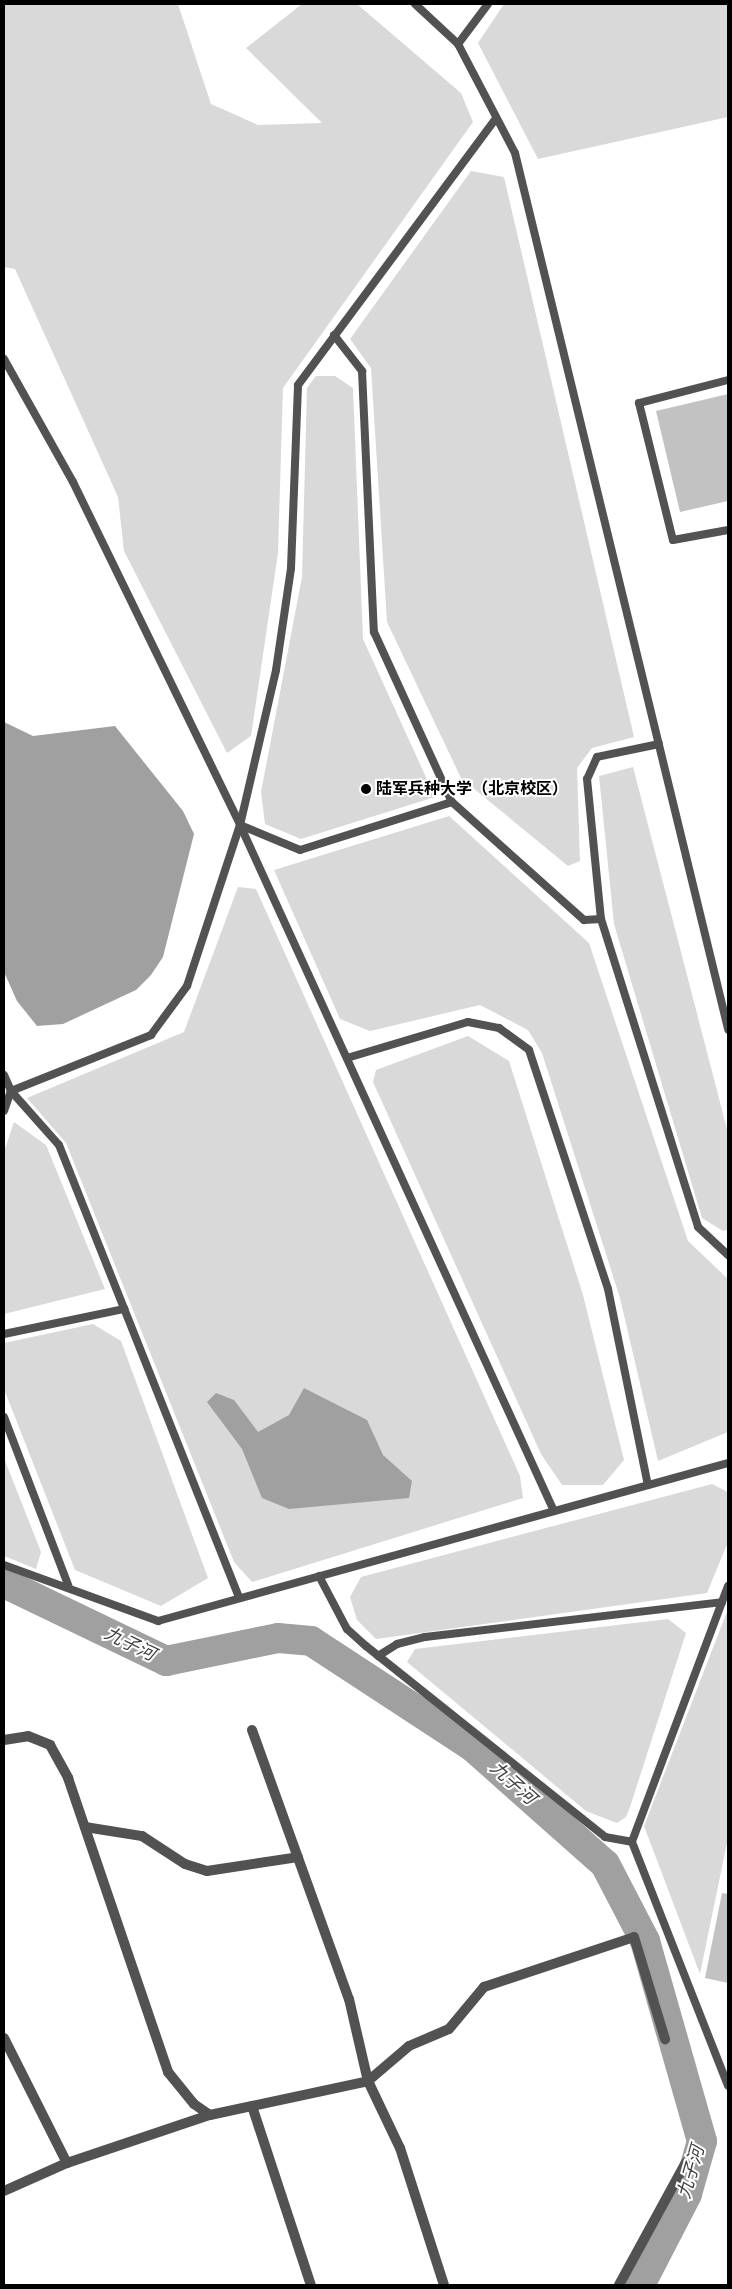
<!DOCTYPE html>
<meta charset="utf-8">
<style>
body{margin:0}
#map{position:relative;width:732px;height:2289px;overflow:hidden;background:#fff;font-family:"Public Sans","Noto Sans SC",sans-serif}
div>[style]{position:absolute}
.green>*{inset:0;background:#d9d9d9}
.water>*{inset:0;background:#a0a0a0}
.river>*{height:30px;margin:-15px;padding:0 15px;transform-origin:15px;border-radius:15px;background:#a0a0a0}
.building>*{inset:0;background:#c2c2c2}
.lane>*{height:8px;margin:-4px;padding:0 4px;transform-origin:4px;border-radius:4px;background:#525252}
.street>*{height:10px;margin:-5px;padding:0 5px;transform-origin:5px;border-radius:5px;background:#525252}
.dots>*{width:14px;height:14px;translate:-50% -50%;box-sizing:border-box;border:2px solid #fff;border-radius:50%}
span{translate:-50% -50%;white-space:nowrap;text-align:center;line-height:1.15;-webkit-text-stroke:4px #fff;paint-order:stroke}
.poi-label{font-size:16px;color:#000;font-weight:700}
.left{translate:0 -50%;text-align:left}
.water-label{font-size:18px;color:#414141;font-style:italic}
.frame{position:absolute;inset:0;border:5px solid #000;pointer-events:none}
</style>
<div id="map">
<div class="green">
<i style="clip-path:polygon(4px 4px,178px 4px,211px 104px,258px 125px,322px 123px,246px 48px,302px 4px,357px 4px,461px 93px,473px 122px,283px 388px,278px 553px,251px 736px,227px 753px,124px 551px,118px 497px,15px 269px,4px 267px)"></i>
<i style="clip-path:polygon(504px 4px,728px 4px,728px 117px,538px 159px,478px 43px)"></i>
<i style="clip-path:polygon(471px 171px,504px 177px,634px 737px,592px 748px,577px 768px,580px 861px,568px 866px,461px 778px,387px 622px,371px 368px,350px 339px)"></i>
<i style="clip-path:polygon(316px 376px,335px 376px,353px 388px,363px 639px,435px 797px,301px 839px,265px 824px,261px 792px,302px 577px,307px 388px)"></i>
<i style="clip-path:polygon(633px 767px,728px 1133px,728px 1230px,723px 1231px,702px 1218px,614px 924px,599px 776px)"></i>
<i style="clip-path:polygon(449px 816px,589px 943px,688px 1241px,728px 1279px,728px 1432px,658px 1461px,620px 1298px,542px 1053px,528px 1030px,480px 1005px,370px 1031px,340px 1019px,274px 870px)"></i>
<i style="clip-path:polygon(238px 887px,256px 889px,520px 1476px,523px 1498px,252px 1582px,234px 1562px,66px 1143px,27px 1098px,184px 1032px)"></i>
<i style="clip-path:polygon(468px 1036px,509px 1061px,583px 1295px,624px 1460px,603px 1485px,562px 1485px,541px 1454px,373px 1082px,376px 1070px)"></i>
<i style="clip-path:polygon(14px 1122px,46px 1145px,105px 1289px,4px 1314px,4px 1152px)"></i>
<i style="clip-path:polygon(93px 1324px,121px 1341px,208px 1578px,161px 1606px,75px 1570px,4px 1389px,4px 1343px)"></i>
<i style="clip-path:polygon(4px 1458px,41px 1552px,36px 1569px,4px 1556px)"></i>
<i style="clip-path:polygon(712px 1484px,728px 1492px,728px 1542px,707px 1593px,376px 1639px,357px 1620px,350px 1597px,361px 1577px)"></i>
<i style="clip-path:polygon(728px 1609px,728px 1838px,700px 1974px,644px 1826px)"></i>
<i style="clip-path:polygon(668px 1619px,686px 1633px,630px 1807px,626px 1817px,617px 1823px,586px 1811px,407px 1662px,415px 1649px)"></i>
</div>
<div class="water">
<i style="clip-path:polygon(4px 722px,33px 736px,115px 726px,183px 811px,194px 834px,163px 957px,151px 975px,136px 990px,63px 1024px,37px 1026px,17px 1001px,4px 972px)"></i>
<i style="clip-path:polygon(304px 1388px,367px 1420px,383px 1455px,412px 1481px,409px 1498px,289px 1509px,262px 1498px,242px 1449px,207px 1402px,216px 1393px,234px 1400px,258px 1432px,289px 1415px)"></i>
</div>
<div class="river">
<i style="left:4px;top:1583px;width:180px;rotate:25.7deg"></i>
<i style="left:166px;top:1661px;width:114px;rotate:-11.6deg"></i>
<i style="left:278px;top:1638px;width:33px;rotate:5deg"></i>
<i style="left:311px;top:1641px;width:194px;rotate:33.2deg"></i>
<i style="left:473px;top:1747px;width:176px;rotate:41.6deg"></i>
<i style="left:605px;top:1864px;width:87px;rotate:62.5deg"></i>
<i style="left:645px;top:1941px;width:208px;rotate:74.1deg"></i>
<i style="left:702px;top:2141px;width:55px;rotate:105.8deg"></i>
<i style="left:687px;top:2194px;width:102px;rotate:117.3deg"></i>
</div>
<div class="building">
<i style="clip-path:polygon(728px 394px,728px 501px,680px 512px,656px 411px)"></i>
<i style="clip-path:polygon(722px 1893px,728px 1894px,728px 1983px,705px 1978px)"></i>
</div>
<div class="lane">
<i style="left:415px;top:4px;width:59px;rotate:42.9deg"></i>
<i style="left:458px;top:44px;width:123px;rotate:62.4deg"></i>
<i style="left:515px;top:153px;width:902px;rotate:76.33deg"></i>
<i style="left:458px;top:44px;width:50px;rotate:-53.1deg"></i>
<i style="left:334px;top:335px;width:46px;rotate:52.1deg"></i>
<i style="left:362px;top:371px;width:261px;rotate:87.4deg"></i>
<i style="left:374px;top:632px;width:187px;rotate:65.4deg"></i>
<i style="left:452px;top:802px;width:177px;rotate:41.8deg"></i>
<i style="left:584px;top:920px;width:17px;rotate:-3deg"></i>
<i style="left:4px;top:359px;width:141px;rotate:60.7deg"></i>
<i style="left:73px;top:482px;width:381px;rotate:64deg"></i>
<i style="left:240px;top:825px;width:754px;rotate:65.41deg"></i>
<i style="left:728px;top:380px;width:92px;rotate:165.5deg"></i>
<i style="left:639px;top:403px;width:141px;rotate:76.1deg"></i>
<i style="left:673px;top:540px;width:56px;rotate:-10.3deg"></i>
<i style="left:659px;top:744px;width:63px;rotate:168.2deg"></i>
<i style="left:597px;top:757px;width:24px;rotate:114deg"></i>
<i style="left:587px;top:779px;width:141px;rotate:84.3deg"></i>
<i style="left:601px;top:919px;width:323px;rotate:72.5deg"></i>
<i style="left:698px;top:1227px;width:41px;rotate:43deg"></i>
<i style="left:240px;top:825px;width:65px;rotate:22.6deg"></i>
<i style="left:300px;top:850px;width:159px;rotate:-17.5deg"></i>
<i style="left:347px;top:1058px;width:126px;rotate:-16.6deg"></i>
<i style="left:468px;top:1022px;width:32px;rotate:11deg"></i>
<i style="left:499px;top:1028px;width:37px;rotate:36deg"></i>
<i style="left:529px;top:1050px;width:252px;rotate:71.7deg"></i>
<i style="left:608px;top:1289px;width:200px;rotate:78.5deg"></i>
<i style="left:4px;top:1075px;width:17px;rotate:66deg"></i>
<i style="left:11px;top:1091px;width:72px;rotate:48.4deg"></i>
<i style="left:59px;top:1145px;width:487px;rotate:68.3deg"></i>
<i style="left:4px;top:1111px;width:21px;rotate:-71deg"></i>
<i style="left:11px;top:1091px;width:151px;rotate:-21.8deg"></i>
<i style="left:151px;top:1035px;width:61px;rotate:-53.7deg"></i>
<i style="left:187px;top:986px;width:169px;rotate:-71.8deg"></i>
<i style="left:240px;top:825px;width:159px;rotate:-76.9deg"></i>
<i style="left:276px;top:670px;width:103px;rotate:-81.6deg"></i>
<i style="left:291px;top:568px;width:183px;rotate:-87.8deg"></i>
<i style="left:298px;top:385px;width:332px;rotate:-53.4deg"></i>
<i style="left:4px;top:1334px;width:123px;rotate:-11.8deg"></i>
<i style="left:4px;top:1417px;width:180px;rotate:69.1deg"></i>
<i style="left:4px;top:1565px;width:164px;rotate:20deg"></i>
<i style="left:158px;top:1621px;width:591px;rotate:-15.49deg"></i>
<i style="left:319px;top:1576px;width:60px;rotate:62.2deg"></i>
<i style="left:347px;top:1629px;width:25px;rotate:42deg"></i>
<i style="left:366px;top:1646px;width:306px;rotate:38.6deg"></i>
<i style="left:605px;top:1837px;width:27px;rotate:10deg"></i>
<i style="left:728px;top:1586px;width:273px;rotate:110.6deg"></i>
<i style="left:632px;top:1842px;width:262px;rotate:68.5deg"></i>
<i style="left:378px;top:1656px;width:22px;rotate:-32deg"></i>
<i style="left:397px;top:1644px;width:29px;rotate:-14deg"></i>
<i style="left:425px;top:1637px;width:299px;rotate:-6.7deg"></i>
</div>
<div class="street">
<i style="left:252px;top:1730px;width:286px;rotate:70.2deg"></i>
<i style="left:349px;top:1999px;width:84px;rotate:77deg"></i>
<i style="left:368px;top:2081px;width:74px;rotate:64.5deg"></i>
<i style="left:400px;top:2148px;width:144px;rotate:72.2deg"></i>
<i style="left:4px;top:1740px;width:24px;rotate:-9deg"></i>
<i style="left:28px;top:1736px;width:24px;rotate:22deg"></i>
<i style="left:50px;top:1745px;width:38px;rotate:61deg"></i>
<i style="left:68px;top:1778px;width:311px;rotate:71.2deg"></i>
<i style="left:168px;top:2072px;width:41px;rotate:50.9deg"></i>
<i style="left:194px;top:2104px;width:19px;rotate:35deg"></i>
<i style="left:85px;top:1827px;width:58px;rotate:9deg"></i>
<i style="left:142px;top:1836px;width:51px;rotate:33.1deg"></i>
<i style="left:185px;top:1864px;width:23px;rotate:18deg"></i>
<i style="left:207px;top:1871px;width:92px;rotate:-8.7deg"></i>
<i style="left:4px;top:2038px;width:140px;rotate:63.3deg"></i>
<i style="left:252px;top:2106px;width:188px;rotate:71.8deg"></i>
<i style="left:4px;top:2191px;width:69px;rotate:-24deg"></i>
<i style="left:67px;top:2163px;width:151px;rotate:-18.6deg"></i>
<i style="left:210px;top:2115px;width:162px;rotate:-12.1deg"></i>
<i style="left:368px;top:2081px;width:54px;rotate:-40.5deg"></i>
<i style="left:409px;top:2046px;width:43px;rotate:-23deg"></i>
<i style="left:449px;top:2029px;width:55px;rotate:-50.2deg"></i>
<i style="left:484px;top:1987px;width:158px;rotate:-18.4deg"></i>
<i style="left:634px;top:1937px;width:107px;rotate:73.1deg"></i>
<i style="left:619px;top:2285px;width:140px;rotate:-61.4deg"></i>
</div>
<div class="dots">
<i style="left:366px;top:789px;background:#000"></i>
</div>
<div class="poi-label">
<span class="left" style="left:376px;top:789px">陆军兵种大学（北京校区）</span>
</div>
<div class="water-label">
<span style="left:130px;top:1644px;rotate:26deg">九子河</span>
<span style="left:513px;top:1783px;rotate:42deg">九子河</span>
<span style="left:691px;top:2172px;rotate:-74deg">九子河</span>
</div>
<div class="frame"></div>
</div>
